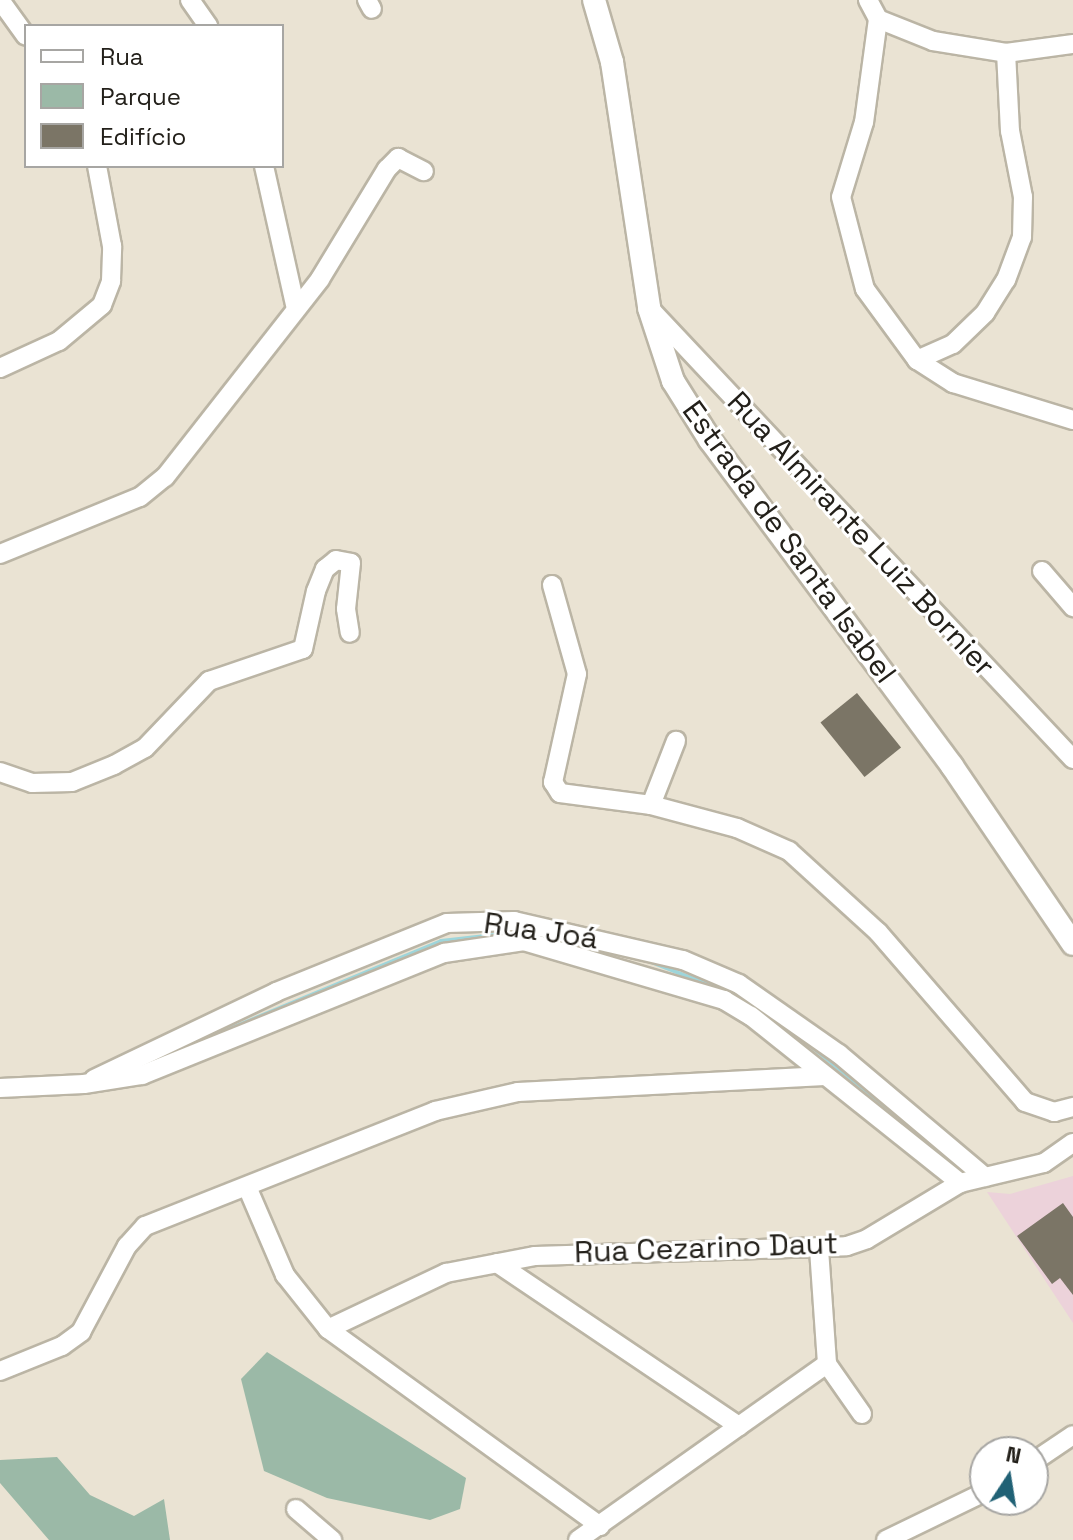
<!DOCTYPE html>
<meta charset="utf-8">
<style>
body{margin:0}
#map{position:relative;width:1073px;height:1540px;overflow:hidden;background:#eae3d3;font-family:"Space Grotesk",sans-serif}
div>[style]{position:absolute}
.education>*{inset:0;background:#ecd2da}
.green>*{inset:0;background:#9bb9a7}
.stream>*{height:4px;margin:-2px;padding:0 2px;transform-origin:2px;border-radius:2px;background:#9ed5da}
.building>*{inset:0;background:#7b7566;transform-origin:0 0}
.roads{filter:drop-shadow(2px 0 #bbb5a5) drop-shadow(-2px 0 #bbb5a5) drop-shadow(0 2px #bbb5a5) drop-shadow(0 -2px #bbb5a5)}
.minor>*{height:18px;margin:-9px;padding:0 9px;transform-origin:9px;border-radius:9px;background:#fff}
.major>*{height:22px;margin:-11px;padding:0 11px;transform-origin:11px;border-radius:11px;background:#fff}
span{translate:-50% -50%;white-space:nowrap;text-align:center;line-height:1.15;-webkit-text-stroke:6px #fff;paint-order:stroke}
.street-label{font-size:30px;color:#23201a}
.legend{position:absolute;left:24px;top:24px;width:260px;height:144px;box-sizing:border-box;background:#fff;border:2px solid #a7a6a3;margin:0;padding:10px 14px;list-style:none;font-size:24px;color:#23201a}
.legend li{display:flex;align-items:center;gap:16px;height:40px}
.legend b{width:40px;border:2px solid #a7a6a3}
.north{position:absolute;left:969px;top:1436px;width:80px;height:80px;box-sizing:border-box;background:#fff;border:2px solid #a7a6a3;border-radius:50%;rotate:12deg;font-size:22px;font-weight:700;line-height:32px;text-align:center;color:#23201a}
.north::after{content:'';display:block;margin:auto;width:28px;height:36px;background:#206175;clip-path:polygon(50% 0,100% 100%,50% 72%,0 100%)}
</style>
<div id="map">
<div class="education">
<i style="clip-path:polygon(1073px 1176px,1073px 1323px,987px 1192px,1010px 1194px)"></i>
</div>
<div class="green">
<i style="clip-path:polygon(267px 1352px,466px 1478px,460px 1509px,430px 1520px,327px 1498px,264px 1471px,241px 1379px)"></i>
<i style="clip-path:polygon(57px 1457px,90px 1495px,134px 1516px,164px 1499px,170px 1540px,49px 1540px,0 1483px,0 1460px)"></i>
</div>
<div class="stream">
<i style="left:651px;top:962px;width:103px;rotate:21.6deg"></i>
<i style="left:806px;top:1042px;width:135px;rotate:39deg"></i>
<i style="left:152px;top:1061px;width:313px;rotate:-22.5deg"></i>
<i style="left:441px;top:941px;width:81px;rotate:-6.3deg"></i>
</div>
<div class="building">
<i style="left:857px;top:693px;width:70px;height:47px;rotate:51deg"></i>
<i style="clip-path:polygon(1063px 1203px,1073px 1217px,1073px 1295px,1060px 1278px,1052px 1284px,1017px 1236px)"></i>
</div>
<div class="roads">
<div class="minor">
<i style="left:0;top:0;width:44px;rotate:54.2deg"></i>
<i style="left:190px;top:0;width:32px;rotate:55deg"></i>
<i style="left:367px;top:0;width:10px;rotate:61deg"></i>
<i style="left:868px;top:0;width:21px;rotate:62deg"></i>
<i style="left:878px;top:19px;width:59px;rotate:21.8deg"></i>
<i style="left:933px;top:41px;width:74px;rotate:9.3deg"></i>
<i style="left:1006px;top:53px;width:68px;rotate:-7.7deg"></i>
<i style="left:878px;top:19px;width:104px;rotate:97.7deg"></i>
<i style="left:864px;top:122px;width:78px;rotate:107deg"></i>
<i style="left:841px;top:197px;width:95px;rotate:75.4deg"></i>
<i style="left:865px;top:289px;width:88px;rotate:53.8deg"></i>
<i style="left:917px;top:360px;width:43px;rotate:32.6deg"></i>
<i style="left:953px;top:383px;width:126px;rotate:17.1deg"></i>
<i style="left:264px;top:166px;width:142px;rotate:77.4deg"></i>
<i style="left:651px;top:310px;width:616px;rotate:46.78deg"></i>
<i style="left:917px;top:360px;width:39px;rotate:-24deg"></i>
<i style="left:953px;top:344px;width:45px;rotate:-44.1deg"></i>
<i style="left:985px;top:313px;width:39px;rotate:-58deg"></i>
<i style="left:1006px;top:280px;width:46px;rotate:-69.6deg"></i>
<i style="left:1022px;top:237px;width:40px;rotate:-88.6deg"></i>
<i style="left:1023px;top:197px;width:67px;rotate:-101.1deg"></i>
<i style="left:1010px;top:131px;width:78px;rotate:-92.9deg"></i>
<i style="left:0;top:368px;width:65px;rotate:-24.6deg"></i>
<i style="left:59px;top:341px;width:56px;rotate:-39.9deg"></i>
<i style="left:102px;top:305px;width:26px;rotate:-69deg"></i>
<i style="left:111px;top:281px;width:35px;rotate:-88deg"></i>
<i style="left:112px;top:246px;width:81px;rotate:-100.6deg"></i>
<i style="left:0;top:554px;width:151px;rotate:-22.2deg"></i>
<i style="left:140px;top:497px;width:32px;rotate:-39deg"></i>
<i style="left:165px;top:477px;width:251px;rotate:-51.9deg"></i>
<i style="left:320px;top:279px;width:129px;rotate:-58.7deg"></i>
<i style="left:387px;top:169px;width:16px;rotate:-45deg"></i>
<i style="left:398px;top:158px;width:29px;rotate:27deg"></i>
<i style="left:1042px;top:571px;width:48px;rotate:49.3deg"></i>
<i style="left:552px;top:585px;width:92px;rotate:74.3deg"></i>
<i style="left:577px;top:674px;width:111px;rotate:102.5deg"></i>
<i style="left:553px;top:782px;width:13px;rotate:58deg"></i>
<i style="left:560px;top:793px;width:92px;rotate:7.5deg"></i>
<i style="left:651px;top:805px;width:89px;rotate:15deg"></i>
<i style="left:737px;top:828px;width:57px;rotate:23.9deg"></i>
<i style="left:789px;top:851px;width:120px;rotate:42.3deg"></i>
<i style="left:878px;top:932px;width:225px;rotate:49.1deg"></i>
<i style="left:1025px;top:1102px;width:31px;rotate:19deg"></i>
<i style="left:1054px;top:1112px;width:20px;rotate:-15deg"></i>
<i style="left:0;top:772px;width:34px;rotate:19deg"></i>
<i style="left:32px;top:783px;width:40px;rotate:-1.4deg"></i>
<i style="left:72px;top:782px;width:45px;rotate:-22deg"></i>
<i style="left:114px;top:765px;width:35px;rotate:-29deg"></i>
<i style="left:145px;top:748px;width:93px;rotate:-46.3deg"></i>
<i style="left:209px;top:681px;width:99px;rotate:-18.8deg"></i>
<i style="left:303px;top:649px;width:59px;rotate:-77.4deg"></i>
<i style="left:316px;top:591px;width:24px;rotate:-68deg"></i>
<i style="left:325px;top:569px;width:14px;rotate:-39deg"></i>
<i style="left:336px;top:560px;width:15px;rotate:11deg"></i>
<i style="left:351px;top:563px;width:46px;rotate:96.2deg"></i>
<i style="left:346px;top:609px;width:24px;rotate:81deg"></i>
<i style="left:651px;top:805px;width:69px;rotate:-68.7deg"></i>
<i style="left:94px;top:1079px;width:202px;rotate:-25.5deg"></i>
<i style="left:276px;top:992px;width:184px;rotate:-22deg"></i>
<i style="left:447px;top:923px;width:67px;rotate:-1.7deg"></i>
<i style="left:514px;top:921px;width:173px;rotate:13deg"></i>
<i style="left:683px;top:960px;width:61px;rotate:23.2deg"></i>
<i style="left:739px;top:984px;width:122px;rotate:35deg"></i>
<i style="left:839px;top:1054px;width:191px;rotate:40.1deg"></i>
<i style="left:0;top:1088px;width:84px;rotate:-2.7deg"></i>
<i style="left:84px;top:1084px;width:59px;rotate:-8.8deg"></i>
<i style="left:142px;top:1075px;width:326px;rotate:-22deg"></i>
<i style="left:444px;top:953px;width:81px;rotate:-8.5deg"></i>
<i style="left:524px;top:941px;width:209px;rotate:16.4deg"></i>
<i style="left:724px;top:1000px;width:31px;rotate:31deg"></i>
<i style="left:751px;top:1016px;width:268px;rotate:38.6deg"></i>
<i style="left:248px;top:1189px;width:94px;rotate:66.7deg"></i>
<i style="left:285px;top:1275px;width:69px;rotate:51.5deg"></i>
<i style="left:328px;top:1329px;width:336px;rotate:35.9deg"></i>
<i style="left:819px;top:1249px;width:115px;rotate:86deg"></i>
<i style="left:827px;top:1364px;width:61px;rotate:55deg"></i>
<i style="left:497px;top:1263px;width:292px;rotate:34deg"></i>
<i style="left:328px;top:1329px;width:131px;rotate:-25.4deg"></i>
<i style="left:446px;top:1273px;width:91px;rotate:-10.8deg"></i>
<i style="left:535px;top:1256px;width:312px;rotate:-1.8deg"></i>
<i style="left:847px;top:1246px;width:21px;rotate:-19deg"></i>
<i style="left:867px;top:1239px;width:109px;rotate:-31.1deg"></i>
<i style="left:960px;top:1183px;width:86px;rotate:-13.4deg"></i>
<i style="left:1044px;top:1163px;width:35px;rotate:-35deg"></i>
<i style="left:0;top:1371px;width:67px;rotate:-22deg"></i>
<i style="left:62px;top:1346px;width:24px;rotate:-36deg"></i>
<i style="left:81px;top:1332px;width:98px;rotate:-61.9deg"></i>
<i style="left:127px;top:1246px;width:27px;rotate:-48deg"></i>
<i style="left:145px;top:1226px;width:312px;rotate:-21.6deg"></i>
<i style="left:435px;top:1111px;width:85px;rotate:-12.9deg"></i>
<i style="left:518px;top:1092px;width:307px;rotate:-3deg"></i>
<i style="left:1033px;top:1462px;width:48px;rotate:-34deg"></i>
<i style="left:296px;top:1509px;width:48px;rotate:40.7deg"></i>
<i style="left:578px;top:1540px;width:305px;rotate:-35.3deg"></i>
<i style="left:886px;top:1540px;width:110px;rotate:-25.9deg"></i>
</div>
<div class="major">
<i style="left:594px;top:0;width:65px;rotate:73.8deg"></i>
<i style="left:612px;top:62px;width:249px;rotate:81.4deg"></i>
<i style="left:649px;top:308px;width:77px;rotate:71.8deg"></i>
<i style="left:673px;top:381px;width:70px;rotate:57.9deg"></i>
<i style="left:710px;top:440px;width:406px;rotate:53.4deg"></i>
<i style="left:952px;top:766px;width:215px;rotate:55.8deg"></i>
</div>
</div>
<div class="street-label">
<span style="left:861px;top:534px;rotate:47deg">Rua Almirante Luiz Bornier</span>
<span style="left:789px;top:542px;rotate:54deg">Estrada de Santa Isabel</span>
<span style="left:541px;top:931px;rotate:8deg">Rua Joá</span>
<span style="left:706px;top:1248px;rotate:-2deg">Rua Cezarino Daut</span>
</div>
<ul class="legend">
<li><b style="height:10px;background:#fff"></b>Rua</li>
<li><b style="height:22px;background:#9bb9a7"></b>Parque</li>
<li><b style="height:22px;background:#7b7566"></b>Edifício</li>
</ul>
<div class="north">N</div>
</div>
